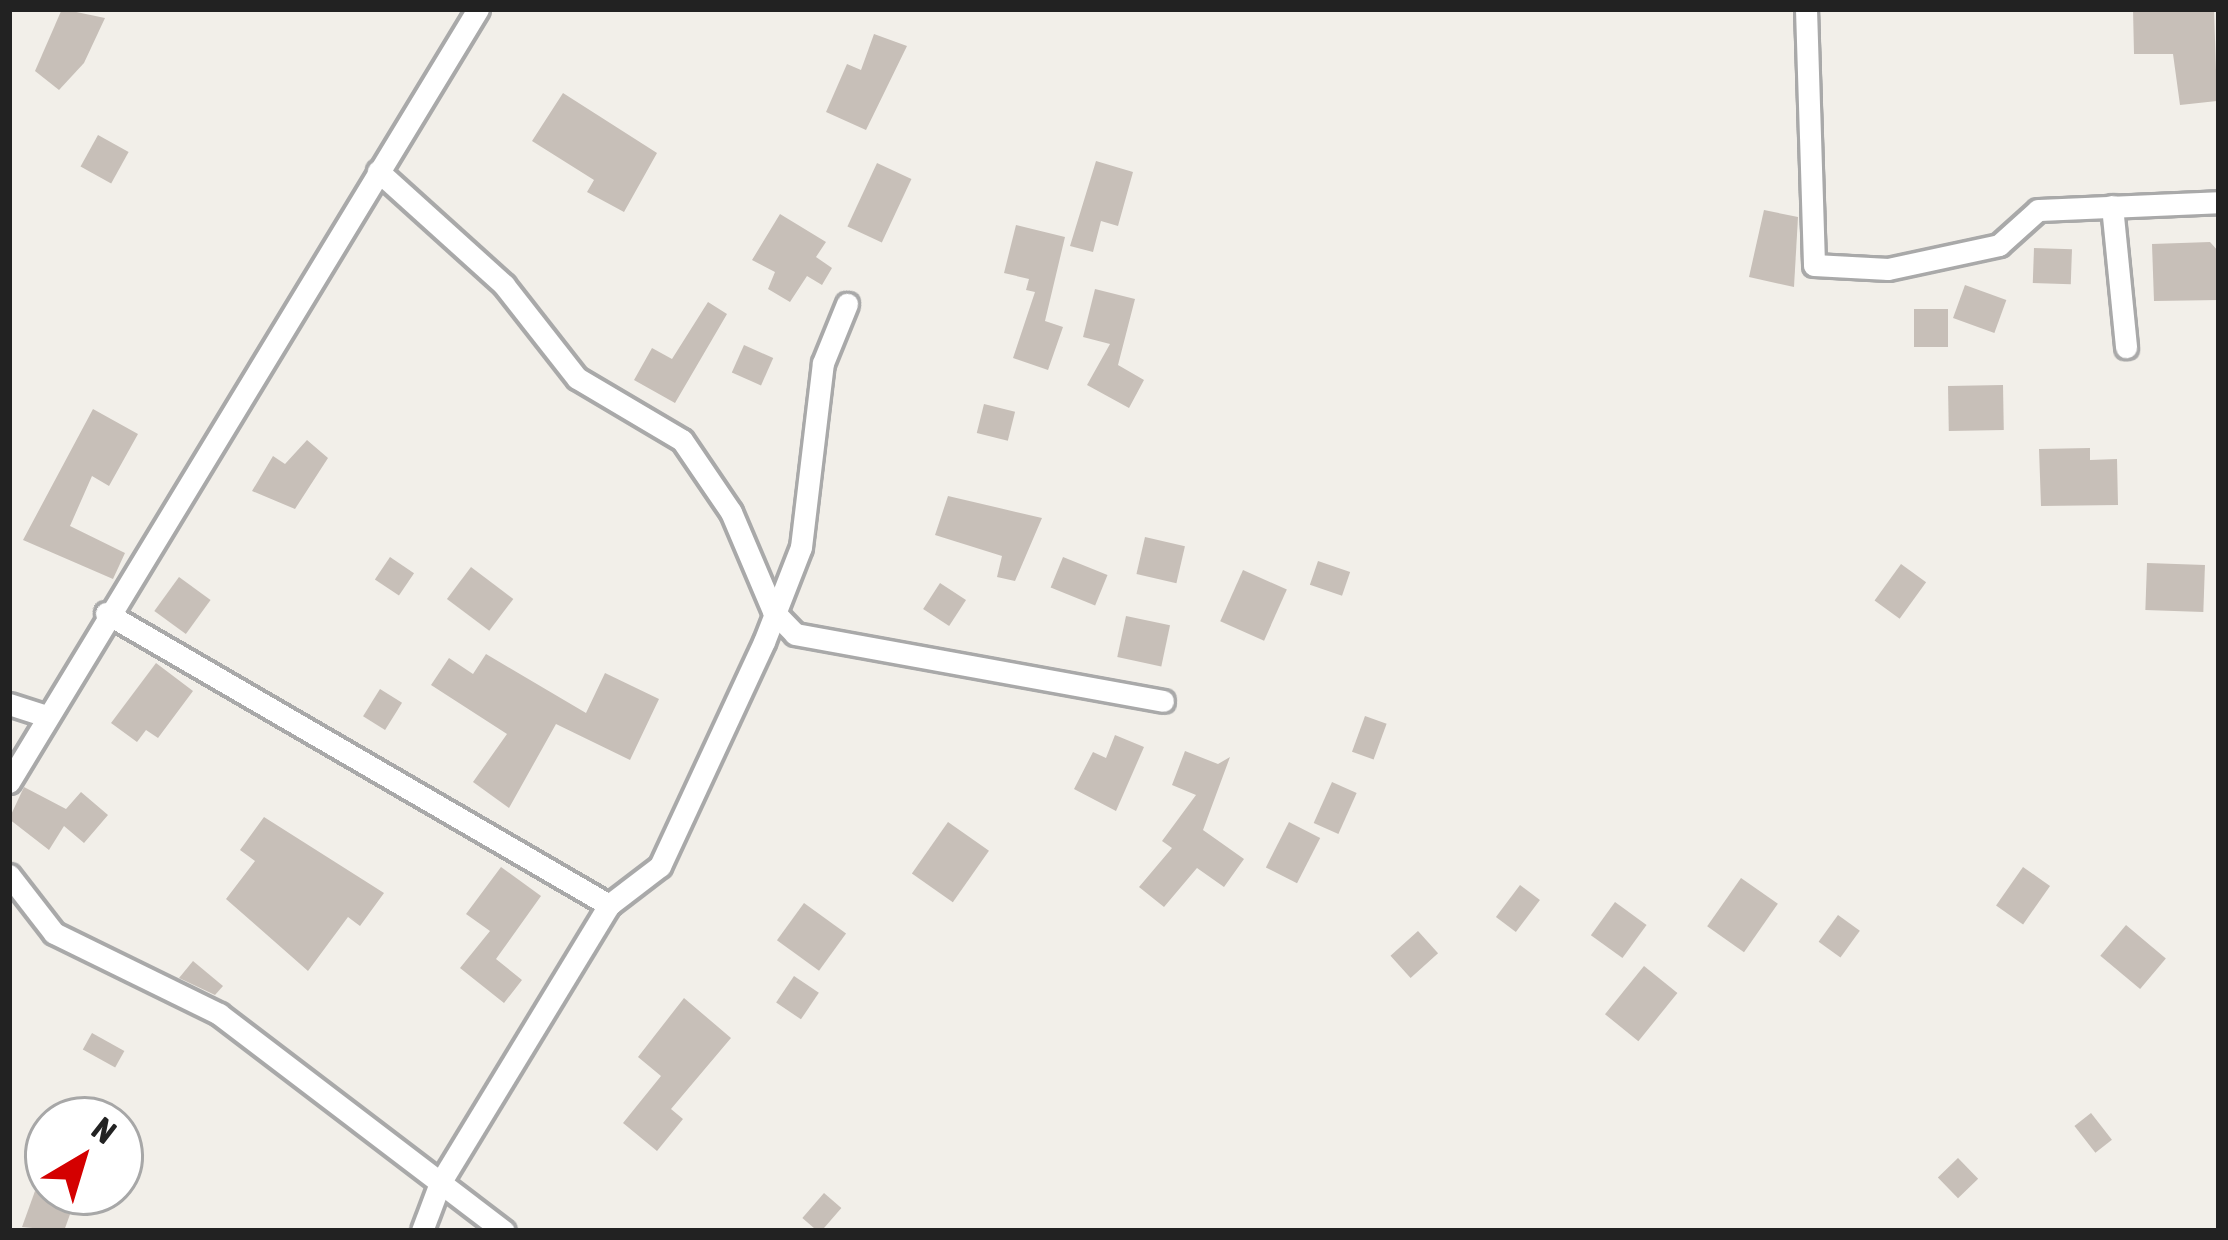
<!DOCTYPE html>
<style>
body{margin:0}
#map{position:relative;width:2228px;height:1240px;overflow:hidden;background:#f2efe9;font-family:"Asap Condensed",sans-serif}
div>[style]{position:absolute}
.building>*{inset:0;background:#c7bfb8;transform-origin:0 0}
.roads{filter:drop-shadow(3px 0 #a9a9a9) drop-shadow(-3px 0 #a9a9a9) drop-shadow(0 3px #a9a9a9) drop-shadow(0 -3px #a9a9a9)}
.street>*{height:21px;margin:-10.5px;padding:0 10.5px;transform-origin:10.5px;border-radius:10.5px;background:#fff}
span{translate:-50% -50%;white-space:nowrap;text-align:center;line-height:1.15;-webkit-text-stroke:9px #fff;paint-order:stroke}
.frame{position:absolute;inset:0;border:12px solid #222;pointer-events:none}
.north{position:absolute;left:24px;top:1096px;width:120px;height:120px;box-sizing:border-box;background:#fff;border:3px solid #a7a7a7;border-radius:50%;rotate:38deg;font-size:33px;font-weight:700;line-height:48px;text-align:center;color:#222}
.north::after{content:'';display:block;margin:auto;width:42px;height:54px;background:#d40000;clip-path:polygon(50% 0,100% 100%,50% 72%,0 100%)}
</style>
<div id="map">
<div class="building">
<i style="clip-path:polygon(62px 9px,105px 18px,84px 63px,59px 90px,35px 71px)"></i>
<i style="clip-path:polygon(2133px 9px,2214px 9px,2217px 101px,2180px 105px,2173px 54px,2134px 54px)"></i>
<i style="clip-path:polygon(874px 34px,907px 46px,866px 130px,826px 112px,847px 64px,861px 70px)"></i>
<i style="clip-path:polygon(563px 93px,657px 153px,624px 212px,587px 192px,594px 180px,532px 141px)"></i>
<i style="left:98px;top:135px;width:35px;height:36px;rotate:29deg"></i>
<i style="clip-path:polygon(1096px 161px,1133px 172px,1118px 226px,1101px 221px,1093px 252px,1070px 246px)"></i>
<i style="left:877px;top:163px;width:38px;height:70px;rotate:25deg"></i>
<i style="clip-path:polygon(1764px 210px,1798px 217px,1794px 287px,1749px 277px)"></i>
<i style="clip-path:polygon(780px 214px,826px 242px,816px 257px,832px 268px,822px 285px,807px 276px,790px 302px,768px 289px,775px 272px,752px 260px)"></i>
<i style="clip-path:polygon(1016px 225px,1065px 237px,1045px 321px,1063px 327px,1048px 370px,1013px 358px,1035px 292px,1026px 290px,1029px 279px,1004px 273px)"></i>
<i style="clip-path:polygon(2210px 242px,2219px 252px,2219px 300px,2154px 301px,2152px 244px)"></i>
<i style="left:2034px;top:248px;width:38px;height:35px;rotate:2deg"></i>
<i style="left:1965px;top:285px;width:44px;height:35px;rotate:20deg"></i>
<i style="clip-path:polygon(1095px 289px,1135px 299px,1118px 365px,1144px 380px,1129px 408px,1087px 385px,1110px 344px,1083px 337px)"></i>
<i style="clip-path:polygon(708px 302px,727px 314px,675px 403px,634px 380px,652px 348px,672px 359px)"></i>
<i style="left:1914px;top:309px;width:34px;height:38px"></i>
<i style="left:744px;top:345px;width:32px;height:30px;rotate:24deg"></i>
<i style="left:2003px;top:385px;width:45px;height:55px;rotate:89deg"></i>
<i style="left:984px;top:404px;width:32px;height:30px;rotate:14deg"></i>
<i style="clip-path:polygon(93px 409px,138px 434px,109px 486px,92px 476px,70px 526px,125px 553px,113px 579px,23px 540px)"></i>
<i style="clip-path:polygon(307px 440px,328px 458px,295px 509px,252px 491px,273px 456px,285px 464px)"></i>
<i style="clip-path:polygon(2090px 448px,2090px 460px,2117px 459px,2118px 505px,2041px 506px,2039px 449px)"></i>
<i style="clip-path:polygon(948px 496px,1042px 518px,1015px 581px,997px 577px,1002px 556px,935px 535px)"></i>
<i style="left:1145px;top:537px;width:41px;height:38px;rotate:13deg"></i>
<i style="left:390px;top:557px;width:29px;height:27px;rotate:34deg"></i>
<i style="left:1063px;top:557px;width:48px;height:33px;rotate:22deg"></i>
<i style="left:1318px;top:561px;width:34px;height:25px;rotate:19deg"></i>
<i style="left:2147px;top:563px;width:58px;height:47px;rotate:2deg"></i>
<i style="left:1901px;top:564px;width:31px;height:45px;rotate:36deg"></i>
<i style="left:471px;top:567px;width:53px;height:40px;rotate:37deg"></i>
<i style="left:1243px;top:570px;width:48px;height:56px;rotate:24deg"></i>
<i style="left:179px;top:577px;width:39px;height:42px;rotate:36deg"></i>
<i style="left:940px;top:583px;width:31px;height:31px;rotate:33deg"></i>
<i style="left:1126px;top:616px;width:45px;height:42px;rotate:12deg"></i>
<i style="clip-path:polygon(486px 654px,586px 713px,605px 673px,659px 699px,630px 760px,556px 724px,509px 808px,473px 782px,507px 734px,431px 685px,449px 658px,473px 674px)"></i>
<i style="clip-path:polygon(156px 663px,193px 691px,158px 738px,146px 730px,137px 742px,111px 723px)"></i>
<i style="left:380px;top:689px;width:26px;height:32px;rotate:32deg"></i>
<i style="left:1365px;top:716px;width:23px;height:38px;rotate:20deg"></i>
<i style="clip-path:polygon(1115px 735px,1144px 747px,1116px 811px,1074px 789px,1093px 752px,1106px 758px)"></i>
<i style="clip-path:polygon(1185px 751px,1218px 764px,1230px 757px,1203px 830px,1244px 859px,1224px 887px,1197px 868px,1164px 907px,1139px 887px,1172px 848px,1162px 841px,1196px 795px,1172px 785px)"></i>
<i style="left:1332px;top:782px;width:27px;height:45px;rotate:24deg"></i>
<i style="clip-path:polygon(24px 787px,66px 809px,81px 792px,108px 815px,84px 843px,64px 826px,49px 850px,9px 819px)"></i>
<i style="clip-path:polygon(264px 817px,384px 893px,360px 926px,348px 917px,308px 971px,226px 899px,255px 861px,240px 850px)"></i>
<i style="left:948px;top:822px;width:50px;height:63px;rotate:35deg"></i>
<i style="left:1289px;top:822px;width:35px;height:51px;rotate:27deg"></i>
<i style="clip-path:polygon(501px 867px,541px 896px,496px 959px,522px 980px,504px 1003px,460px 968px,490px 931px,466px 914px)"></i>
<i style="left:2023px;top:867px;width:33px;height:47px;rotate:35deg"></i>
<i style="left:1741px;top:878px;width:45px;height:59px;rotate:35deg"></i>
<i style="left:1520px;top:885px;width:25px;height:40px;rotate:37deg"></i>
<i style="left:1615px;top:902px;width:39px;height:41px;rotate:36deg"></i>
<i style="left:804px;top:903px;width:52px;height:46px;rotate:36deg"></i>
<i style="left:1838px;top:915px;width:27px;height:33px;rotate:36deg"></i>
<i style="left:2126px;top:925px;width:52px;height:40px;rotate:40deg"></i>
<i style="left:1418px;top:931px;width:30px;height:37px;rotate:48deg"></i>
<i style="clip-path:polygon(193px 961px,223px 986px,215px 995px,179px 978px)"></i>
<i style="left:1644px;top:966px;width:43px;height:62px;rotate:39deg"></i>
<i style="left:794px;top:976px;width:30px;height:32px;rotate:34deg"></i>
<i style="clip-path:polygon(684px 998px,731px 1038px,671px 1109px,683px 1119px,657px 1151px,623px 1123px,661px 1076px,638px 1057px)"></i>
<i style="left:92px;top:1033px;width:37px;height:19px;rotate:29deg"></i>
<i style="left:2091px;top:1113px;width:34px;height:21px;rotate:52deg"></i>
<i style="left:1958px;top:1158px;width:29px;height:28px;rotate:46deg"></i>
<i style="clip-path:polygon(35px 1191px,73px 1206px,64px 1231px,22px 1227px)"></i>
<i style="left:824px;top:1193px;width:23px;height:33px;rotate:41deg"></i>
</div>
<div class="roads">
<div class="street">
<i style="left:1806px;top:9px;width:256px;rotate:88.2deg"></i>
<i style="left:1814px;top:265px;width:74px;rotate:3.1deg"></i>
<i style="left:1888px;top:269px;width:114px;rotate:-12.2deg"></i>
<i style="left:1999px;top:245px;width:52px;rotate:-41.9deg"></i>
<i style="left:2038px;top:210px;width:181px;rotate:-2.5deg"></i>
<i style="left:378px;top:171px;width:170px;rotate:42.1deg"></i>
<i style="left:504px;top:285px;width:118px;rotate:51.9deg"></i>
<i style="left:577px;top:378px;width:122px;rotate:30.6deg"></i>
<i style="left:682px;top:440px;width:87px;rotate:55.8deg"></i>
<i style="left:731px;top:512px;width:108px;rotate:67deg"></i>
<i style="left:773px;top:611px;width:32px;rotate:46deg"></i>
<i style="left:795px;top:634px;width:374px;rotate:10.3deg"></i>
<i style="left:2112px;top:206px;width:142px;rotate:84.3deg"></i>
<i style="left:106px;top:613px;width:582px;rotate:30.14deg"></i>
<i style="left:609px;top:905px;width:325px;rotate:121.3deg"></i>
<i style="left:440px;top:1183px;width:51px;rotate:110.6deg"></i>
<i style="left:9px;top:704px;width:40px;rotate:18deg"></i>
<i style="left:9px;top:782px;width:904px;rotate:-58.75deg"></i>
<i style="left:9px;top:875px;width:73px;rotate:52.2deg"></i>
<i style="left:54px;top:933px;width:184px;rotate:26.1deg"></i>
<i style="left:219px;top:1014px;width:358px;rotate:37.3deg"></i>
<i style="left:609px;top:905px;width:64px;rotate:-37.4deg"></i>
<i style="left:660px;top:866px;width:247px;rotate:-65.1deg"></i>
<i style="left:764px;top:642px;width:102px;rotate:-68.7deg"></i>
<i style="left:801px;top:547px;width:185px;rotate:-83.2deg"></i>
<i style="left:823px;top:363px;width:64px;rotate:-67.9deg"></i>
</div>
</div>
<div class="frame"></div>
<div class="north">N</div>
</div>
